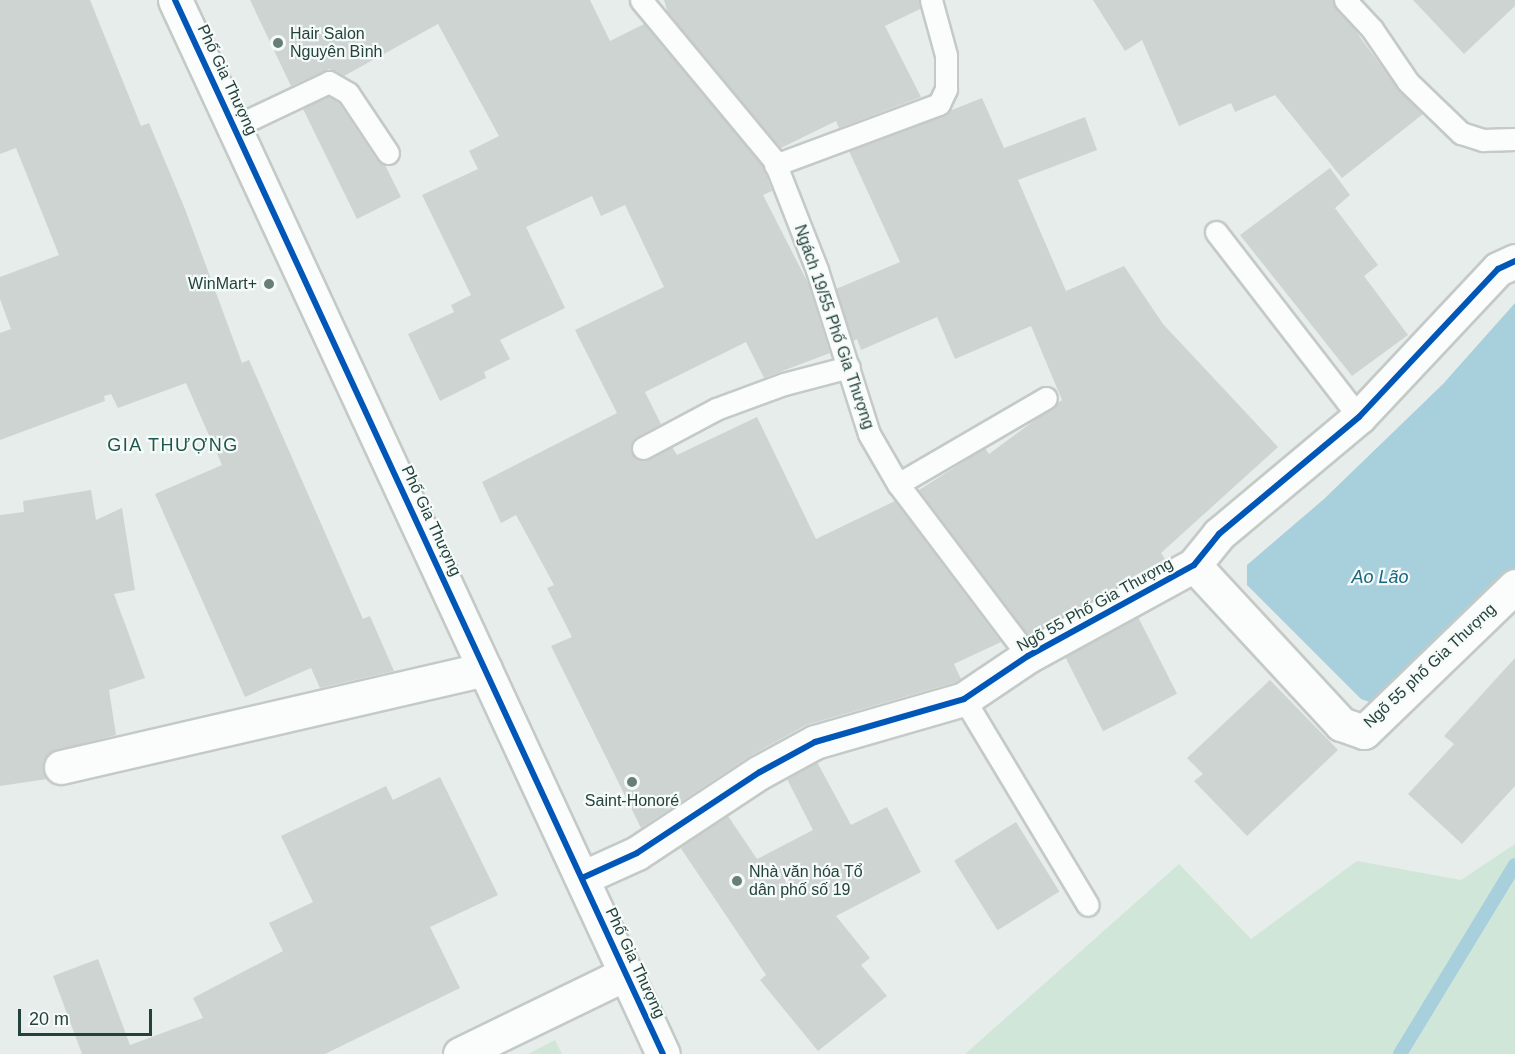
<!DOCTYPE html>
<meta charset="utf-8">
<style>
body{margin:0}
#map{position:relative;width:1515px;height:1054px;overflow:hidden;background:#e7edea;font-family:Arial,sans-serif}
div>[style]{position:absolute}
.green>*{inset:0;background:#d0e6d8}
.water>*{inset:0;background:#a7d0dc}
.stream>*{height:14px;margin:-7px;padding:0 7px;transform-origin:7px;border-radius:7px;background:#a7d0dc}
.building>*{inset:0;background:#ced4d2;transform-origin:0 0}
.roads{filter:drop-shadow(2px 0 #c4cac8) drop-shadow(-2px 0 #c4cac8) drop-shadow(0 2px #c4cac8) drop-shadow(0 -2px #c4cac8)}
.service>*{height:21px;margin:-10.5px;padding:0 10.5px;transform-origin:10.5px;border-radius:10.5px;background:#fbfcfc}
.minor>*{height:33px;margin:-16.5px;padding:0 16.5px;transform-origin:16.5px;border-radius:16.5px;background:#fbfcfc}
.tertiary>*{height:33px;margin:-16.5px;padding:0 16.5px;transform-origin:16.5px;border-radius:16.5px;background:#fbfcfc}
.cycleway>*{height:6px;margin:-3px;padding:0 3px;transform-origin:3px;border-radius:3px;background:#0057b8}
.dots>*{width:16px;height:16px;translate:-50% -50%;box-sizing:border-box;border:3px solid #f6fbf9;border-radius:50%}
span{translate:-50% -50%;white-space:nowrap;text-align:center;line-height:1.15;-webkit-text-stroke:4.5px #f6fbf9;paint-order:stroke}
.poi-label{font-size:16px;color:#23423c}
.left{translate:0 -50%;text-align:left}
.right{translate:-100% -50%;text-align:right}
.street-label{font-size:16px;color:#23423c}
.neighbourhood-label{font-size:18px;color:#1d564d;letter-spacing:1.5px}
.water-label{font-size:18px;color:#186883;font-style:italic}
.scale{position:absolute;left:18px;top:1009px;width:134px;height:27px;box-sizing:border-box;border:3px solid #23423c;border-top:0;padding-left:8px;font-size:18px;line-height:21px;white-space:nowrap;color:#23423c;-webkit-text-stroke:4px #f6fbf9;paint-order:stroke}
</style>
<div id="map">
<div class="green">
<i style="clip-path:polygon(1515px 844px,1515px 1054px,965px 1054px,1179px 864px,1251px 939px,1357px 861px,1461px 880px)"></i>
<i style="clip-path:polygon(555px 1040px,562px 1054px,528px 1054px)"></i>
</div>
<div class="water">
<i style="clip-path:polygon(1515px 303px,1515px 578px,1384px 707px,1361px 699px,1247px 585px,1247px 565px,1324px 499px,1443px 384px)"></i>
</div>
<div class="stream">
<i style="left:1400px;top:1054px;width:221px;rotate:-58.7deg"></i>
</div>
<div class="building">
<i style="clip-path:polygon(0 0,90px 0,141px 126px,149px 123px,185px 209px,242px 363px,249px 360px,363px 619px,370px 616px,394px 671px,320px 688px,311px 668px,245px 697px,155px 494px,222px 465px,186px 383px,118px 408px,111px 394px,104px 396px,105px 401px,0 440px,0 333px,11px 329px,0 299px,0 277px,59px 255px,16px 148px,0 154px)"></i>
<i style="clip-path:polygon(250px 0,590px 0,610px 41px,644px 24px,763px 166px,772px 191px,763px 195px,808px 283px,830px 353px,764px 378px,746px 342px,645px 392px,661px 424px,633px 441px,632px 454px,643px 461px,672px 447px,677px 455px,757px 417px,816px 539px,895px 501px,1001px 642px,954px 664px,961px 679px,956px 682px,806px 725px,750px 756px,641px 828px,551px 646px,572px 637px,547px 588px,554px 585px,516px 515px,501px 523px,482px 482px,617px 413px,575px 330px,664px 287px,625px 205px,601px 216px,592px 196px,526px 227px,565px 308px,500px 340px,510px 359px,484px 372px,486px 378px,440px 401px,408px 334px,454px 312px,451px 305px,471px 295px,422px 195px,478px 169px,469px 151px,499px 136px,438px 24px,344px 76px,329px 69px,291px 86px)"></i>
<i style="clip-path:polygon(664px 0,919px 0,920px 9px,885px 26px,921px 97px,839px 128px,836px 121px,781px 148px,668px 13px)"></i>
<i style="clip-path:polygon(1093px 0,1333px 0,1398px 89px,1423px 114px,1342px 178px,1275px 95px,1235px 112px,1231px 103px,1179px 126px,1142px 40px,1125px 51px)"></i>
<i style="clip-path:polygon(1413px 0,1515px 0,1515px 6px,1464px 54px)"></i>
<i style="clip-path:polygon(328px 96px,339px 103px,377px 160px,385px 165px,401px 197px,357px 219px,303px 109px)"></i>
<i style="clip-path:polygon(982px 98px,1004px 148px,1085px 117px,1097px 150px,1018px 180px,1066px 291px,1124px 266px,1163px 324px,1278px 447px,1161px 553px,1165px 559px,1028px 635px,919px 490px,985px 448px,989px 454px,1062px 400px,1031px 326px,955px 359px,937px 317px,861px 350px,857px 339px,853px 341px,836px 289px,900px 262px,849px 151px)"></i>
<i style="clip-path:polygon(1330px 168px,1350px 195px,1335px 208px,1378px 265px,1364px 276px,1408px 335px,1352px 376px,1240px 235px)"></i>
<i style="clip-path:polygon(91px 490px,96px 520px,122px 508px,135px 590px,114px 594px,145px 678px,109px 690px,116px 735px,49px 753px,43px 762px,47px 779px,0 786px,0 515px,24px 512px,23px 501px)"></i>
<i style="left:1138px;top:617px;width:86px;height:83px;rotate:63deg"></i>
<i style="clip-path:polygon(1515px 658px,1515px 786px,1462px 844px,1408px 794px,1454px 744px,1444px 736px)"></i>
<i style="clip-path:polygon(1270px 680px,1338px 750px,1247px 836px,1194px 781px,1203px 774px,1187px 758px)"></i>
<i style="clip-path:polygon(817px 762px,851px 825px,887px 807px,921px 872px,836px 916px,870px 958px,861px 965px,887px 996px,818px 1051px,760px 980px,766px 975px,680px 847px,728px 816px,757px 859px,813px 830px,787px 779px)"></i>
<i style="clip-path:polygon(440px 777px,498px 895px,430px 927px,460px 988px,325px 1054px,82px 1054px,53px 976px,98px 959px,130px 1045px,203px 1018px,193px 998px,283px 951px,269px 923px,313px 902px,281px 836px,386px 786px,393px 800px)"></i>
<i style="left:1016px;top:822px;width:82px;height:73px;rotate:58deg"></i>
</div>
<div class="roads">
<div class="service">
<i style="left:641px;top:0;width:208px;rotate:50.3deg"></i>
<i style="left:774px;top:160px;width:118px;rotate:68.6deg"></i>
<i style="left:817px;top:270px;width:172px;rotate:72.4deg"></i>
<i style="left:869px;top:434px;width:58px;rotate:59.9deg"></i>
<i style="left:898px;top:484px;width:216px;rotate:52.9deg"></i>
<i style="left:1345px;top:0;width:40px;rotate:47deg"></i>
<i style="left:1372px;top:29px;width:64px;rotate:55.8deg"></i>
<i style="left:1408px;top:82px;width:74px;rotate:43.9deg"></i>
<i style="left:1461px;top:133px;width:23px;rotate:18deg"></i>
<i style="left:1483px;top:140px;width:32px;rotate:-2deg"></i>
<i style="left:234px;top:127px;width:105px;rotate:-25.3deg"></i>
<i style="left:329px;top:82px;width:22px;rotate:30deg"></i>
<i style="left:348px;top:93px;width:72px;rotate:56.3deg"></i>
<i style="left:775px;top:165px;width:175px;rotate:-20.4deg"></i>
<i style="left:939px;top:104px;width:17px;rotate:-65deg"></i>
<i style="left:946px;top:89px;width:34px;rotate:-90deg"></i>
<i style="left:946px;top:55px;width:57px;rotate:-105.3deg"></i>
<i style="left:1216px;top:232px;width:234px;rotate:52.3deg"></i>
<i style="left:643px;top:448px;width:83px;rotate:-28.1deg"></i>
<i style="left:716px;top:409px;width:72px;rotate:-20.2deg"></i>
<i style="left:784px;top:384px;width:67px;rotate:-14.7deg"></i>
<i style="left:898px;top:484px;width:171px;rotate:-30.2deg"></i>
<i style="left:964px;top:699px;width:240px;rotate:59deg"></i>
</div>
<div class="minor">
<i style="left:1194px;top:565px;width:217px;rotate:47.2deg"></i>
<i style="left:1341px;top:724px;width:24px;rotate:19deg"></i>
<i style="left:1364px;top:732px;width:210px;rotate:-44deg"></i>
<i style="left:61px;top:767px;width:435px;rotate:-13deg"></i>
<i style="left:582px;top:878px;width:60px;rotate:-24.4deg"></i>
<i style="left:637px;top:853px;width:147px;rotate:-33.4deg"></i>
<i style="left:760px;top:772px;width:63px;rotate:-28.6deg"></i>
<i style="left:815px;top:742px;width:155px;rotate:-16.1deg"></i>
<i style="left:964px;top:699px;width:77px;rotate:-33.9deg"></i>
<i style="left:1028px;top:656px;width:189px;rotate:-28.7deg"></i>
<i style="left:1194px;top:565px;width:40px;rotate:-51deg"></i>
<i style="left:1219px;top:534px;width:182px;rotate:-39.9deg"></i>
<i style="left:1359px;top:417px;width:203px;rotate:-46.8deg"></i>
<i style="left:1498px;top:269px;width:19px;rotate:-25deg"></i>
<i style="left:460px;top:1054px;width:183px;rotate:-25.9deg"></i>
</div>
<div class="tertiary">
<i style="left:175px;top:0;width:1161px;rotate:65.16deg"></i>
</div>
</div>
<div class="cycleway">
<i style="left:175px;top:0;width:1161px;rotate:65.16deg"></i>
<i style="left:582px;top:878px;width:60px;rotate:-24.4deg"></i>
<i style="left:637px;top:853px;width:147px;rotate:-33.4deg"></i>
<i style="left:760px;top:772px;width:63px;rotate:-28.6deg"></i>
<i style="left:815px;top:742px;width:155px;rotate:-16.1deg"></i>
<i style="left:964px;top:699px;width:77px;rotate:-33.9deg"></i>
<i style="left:1028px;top:656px;width:189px;rotate:-28.7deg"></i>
<i style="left:1194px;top:565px;width:40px;rotate:-51deg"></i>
<i style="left:1219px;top:534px;width:182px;rotate:-39.9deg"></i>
<i style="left:1359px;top:417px;width:203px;rotate:-46.8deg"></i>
<i style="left:1498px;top:269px;width:19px;rotate:-25deg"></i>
</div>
<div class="dots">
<i style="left:278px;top:43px;background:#687e79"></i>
<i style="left:269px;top:284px;background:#687e79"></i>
<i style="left:632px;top:782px;background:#687e79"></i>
<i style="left:737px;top:881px;background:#687e79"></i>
</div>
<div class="poi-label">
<span class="left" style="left:290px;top:43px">Hair Salon<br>Nguyên Bình</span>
<span class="right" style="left:257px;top:284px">WinMart+</span>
<span style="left:632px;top:801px">Saint-Honoré</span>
<span class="left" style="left:749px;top:881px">Nhà văn hóa Tổ<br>dân phố số 19</span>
</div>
<div class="street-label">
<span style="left:227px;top:80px;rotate:65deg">Phố Gia Thượng</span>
<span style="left:834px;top:327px;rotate:71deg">Ngách 19/55 Phố Gia Thượng</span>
<span style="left:431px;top:521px;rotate:65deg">Phố Gia Thượng</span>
<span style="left:1095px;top:605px;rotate:-29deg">Ngõ 55 Phố Gia Thượng</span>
<span style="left:1430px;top:666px;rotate:-43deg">Ngõ 55 phố Gia Thượng</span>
<span style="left:635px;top:963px;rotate:65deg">Phố Gia Thượng</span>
</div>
<div class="neighbourhood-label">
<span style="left:173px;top:445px">GIA THƯỢNG</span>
</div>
<div class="water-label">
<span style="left:1380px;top:577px">Ao Lão</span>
</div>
<div class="scale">20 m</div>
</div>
